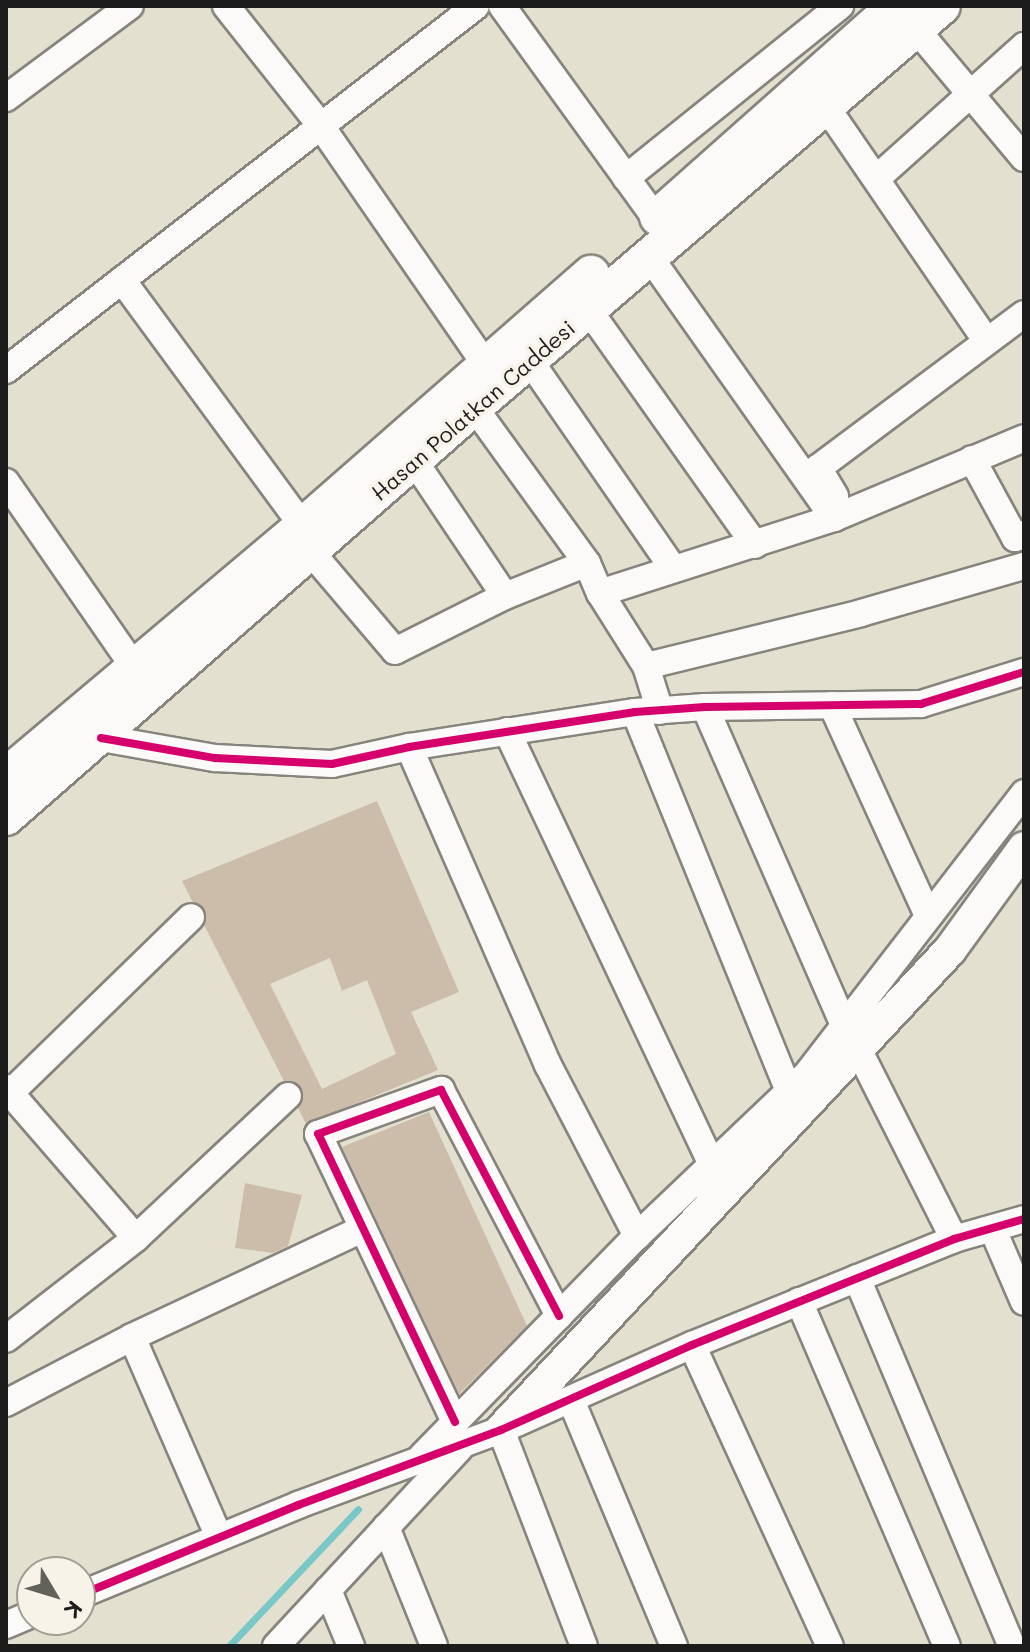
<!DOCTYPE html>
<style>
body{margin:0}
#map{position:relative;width:1030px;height:1652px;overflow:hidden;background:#e3e0d0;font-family:Mali,sans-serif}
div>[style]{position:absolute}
.stream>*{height:7px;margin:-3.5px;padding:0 3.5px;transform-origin:3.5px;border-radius:3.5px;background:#7ac7c8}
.building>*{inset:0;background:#cbbdaa}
.roads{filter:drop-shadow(2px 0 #86847c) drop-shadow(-2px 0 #86847c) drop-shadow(0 2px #86847c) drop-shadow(0 -2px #86847c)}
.minor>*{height:26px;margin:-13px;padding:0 13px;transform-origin:13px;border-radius:13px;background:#fbfaf8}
.tertiary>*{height:32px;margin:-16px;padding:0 16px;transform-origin:16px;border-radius:16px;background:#fbfaf8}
.secondary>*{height:36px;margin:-18px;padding:0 18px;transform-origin:18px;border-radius:18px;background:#fbfaf8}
.cycleway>*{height:8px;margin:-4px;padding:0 4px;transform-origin:4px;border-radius:4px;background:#d6006c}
span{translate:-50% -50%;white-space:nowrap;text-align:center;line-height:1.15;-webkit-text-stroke:7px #f7f3e8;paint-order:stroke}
.street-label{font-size:22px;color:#1c1c1c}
.frame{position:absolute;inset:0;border:8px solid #1c1c1c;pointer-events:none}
.north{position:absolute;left:16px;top:1556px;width:80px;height:80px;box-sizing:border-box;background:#f7f3e8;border:2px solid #9f9d96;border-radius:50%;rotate:128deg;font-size:22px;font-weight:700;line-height:32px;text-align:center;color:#1c1c1c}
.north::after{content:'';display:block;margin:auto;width:28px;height:36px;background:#62615b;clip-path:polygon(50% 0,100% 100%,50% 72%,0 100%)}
</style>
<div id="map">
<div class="stream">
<i style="left:229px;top:1646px;width:188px;rotate:-46.7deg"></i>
</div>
<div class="building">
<i style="clip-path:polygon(evenodd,377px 801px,459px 992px,411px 1012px,438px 1070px,306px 1124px,298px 1108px,303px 1092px,293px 1081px,284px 1081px,204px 925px,206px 912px,192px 901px,182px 881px,377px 801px,330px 958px,342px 991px,367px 980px,396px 1054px,322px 1089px,270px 984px,330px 958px)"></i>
<i style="clip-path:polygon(429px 1112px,527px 1326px,459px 1394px,342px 1147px)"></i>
<i style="clip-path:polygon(245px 1183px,302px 1195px,288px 1246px,273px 1253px,235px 1248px)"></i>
</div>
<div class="roads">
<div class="minor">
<i style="left:226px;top:6px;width:153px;rotate:51.6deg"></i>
<i style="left:321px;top:126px;width:289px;rotate:55.4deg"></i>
<i style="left:502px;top:6px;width:263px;rotate:54.1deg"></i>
<i style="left:916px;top:29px;width:168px;rotate:50.1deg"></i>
<i style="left:6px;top:98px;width:154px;rotate:-36.6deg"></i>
<i style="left:825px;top:105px;width:285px;rotate:55.6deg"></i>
<i style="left:626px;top:178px;width:275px;rotate:-38.8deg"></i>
<i style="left:877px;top:178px;width:198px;rotate:-41.9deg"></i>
<i style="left:649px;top:256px;width:321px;rotate:54.8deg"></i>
<i style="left:122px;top:280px;width:305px;rotate:53.7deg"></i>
<i style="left:588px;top:309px;width:289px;rotate:54.7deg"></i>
<i style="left:530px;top:361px;width:252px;rotate:55.4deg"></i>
<i style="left:6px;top:370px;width:594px;rotate:-37.76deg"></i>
<i style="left:474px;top:407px;width:193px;rotate:54.1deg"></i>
<i style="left:587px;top:563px;width:33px;rotate:67deg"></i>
<i style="left:600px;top:593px;width:86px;rotate:57.8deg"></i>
<i style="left:646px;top:666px;width:47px;rotate:72.7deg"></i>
<i style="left:972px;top:459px;width:90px;rotate:61.4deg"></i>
<i style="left:1015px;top:538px;width:10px;rotate:-24deg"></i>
<i style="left:415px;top:462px;width:161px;rotate:56.1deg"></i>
<i style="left:6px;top:482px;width:226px;rotate:55.3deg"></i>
<i style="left:835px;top:496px;width:33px;rotate:-121deg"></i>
<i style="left:818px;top:468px;width:257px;rotate:-36.8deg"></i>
<i style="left:310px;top:551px;width:131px;rotate:49.6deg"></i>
<i style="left:395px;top:651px;width:123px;rotate:-26.6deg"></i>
<i style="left:505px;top:596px;width:88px;rotate:-21.9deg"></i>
<i style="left:600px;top:593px;width:246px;rotate:-17.8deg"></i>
<i style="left:834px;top:518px;width:206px;rotate:-22.8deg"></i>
<i style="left:646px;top:666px;width:221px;rotate:-13.8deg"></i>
<i style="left:861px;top:613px;width:170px;rotate:-16.1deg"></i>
<i style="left:832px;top:705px;width:232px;rotate:65.5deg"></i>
<i style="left:705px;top:707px;width:349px;rotate:66.4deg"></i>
<i style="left:635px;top:712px;width:409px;rotate:67.9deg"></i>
<i style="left:507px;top:731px;width:479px;rotate:64.7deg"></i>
<i style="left:101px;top:738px;width:116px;rotate:10deg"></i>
<i style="left:215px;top:758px;width:117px;rotate:2.9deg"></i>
<i style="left:332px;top:764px;width:79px;rotate:-12.4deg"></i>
<i style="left:409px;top:747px;width:229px;rotate:-8.8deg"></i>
<i style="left:635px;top:712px;width:70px;rotate:-4.1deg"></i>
<i style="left:705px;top:707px;width:216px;rotate:-0.8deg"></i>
<i style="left:921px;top:704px;width:108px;rotate:-17.3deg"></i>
<i style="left:409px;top:747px;width:347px;rotate:66.4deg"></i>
<i style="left:548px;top:1065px;width:193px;rotate:62.5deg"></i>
<i style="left:858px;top:1049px;width:213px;rotate:63.2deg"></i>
<i style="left:6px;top:1088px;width:198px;rotate:49.1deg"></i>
<i style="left:6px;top:1097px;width:258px;rotate:-44.2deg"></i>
<i style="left:993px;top:1230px;width:78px;rotate:66.7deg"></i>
<i style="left:857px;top:1278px;width:399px;rotate:67.2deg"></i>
<i style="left:799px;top:1301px;width:375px;rotate:66.8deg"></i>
<i style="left:132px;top:1337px;width:218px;rotate:66.5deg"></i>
<i style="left:6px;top:1339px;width:165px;rotate:-37.8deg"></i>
<i style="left:136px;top:1238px;width:208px;rotate:-43.1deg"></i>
<i style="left:692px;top:1345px;width:331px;rotate:65.4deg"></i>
<i style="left:571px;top:1400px;width:267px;rotate:67.3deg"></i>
<i style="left:6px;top:1403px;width:142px;rotate:-27.6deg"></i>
<i style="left:132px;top:1337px;width:255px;rotate:-25.1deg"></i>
<i style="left:455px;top:1422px;width:319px;rotate:-115.4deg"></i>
<i style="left:318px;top:1134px;width:131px;rotate:-19.7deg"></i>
<i style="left:441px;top:1090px;width:255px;rotate:62.4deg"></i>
<i style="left:501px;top:1430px;width:231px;rotate:69deg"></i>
<i style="left:422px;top:1456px;width:308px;rotate:-45.7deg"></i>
<i style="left:637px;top:1236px;width:235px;rotate:-43.6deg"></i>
<i style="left:807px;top:1074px;width:355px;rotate:-52.3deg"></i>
<i style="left:386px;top:1527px;width:128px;rotate:68deg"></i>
<i style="left:328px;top:1590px;width:61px;rotate:67.7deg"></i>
<i style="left:80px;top:1595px;width:236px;rotate:-22.4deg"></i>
<i style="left:298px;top:1505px;width:216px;rotate:-20.3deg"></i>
<i style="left:501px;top:1430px;width:209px;rotate:-24deg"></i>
<i style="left:692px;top:1345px;width:283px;rotate:-22deg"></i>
<i style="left:954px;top:1239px;width:73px;rotate:-15.9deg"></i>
<i style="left:6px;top:1625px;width:28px;rotate:-23deg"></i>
<i style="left:276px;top:1646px;width:269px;rotate:-47.1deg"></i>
</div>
<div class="tertiary">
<i style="left:501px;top:1430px;width:657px;rotate:-46.91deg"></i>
<i style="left:950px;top:950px;width:126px;rotate:-54deg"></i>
</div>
<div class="secondary">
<i style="left:658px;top:217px;width:318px;rotate:-41.6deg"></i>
<i style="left:6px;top:776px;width:388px;rotate:-40.1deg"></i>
<i style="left:303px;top:526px;width:383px;rotate:-41.2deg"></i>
<i style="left:6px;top:817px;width:622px;rotate:-41.22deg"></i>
<i style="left:474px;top:407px;width:616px;rotate:-40.59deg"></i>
</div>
</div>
<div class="cycleway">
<i style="left:101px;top:738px;width:116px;rotate:10deg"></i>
<i style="left:215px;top:758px;width:117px;rotate:2.9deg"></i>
<i style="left:332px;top:764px;width:79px;rotate:-12.4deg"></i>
<i style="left:409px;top:747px;width:229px;rotate:-8.8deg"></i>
<i style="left:635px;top:712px;width:70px;rotate:-4.1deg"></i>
<i style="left:705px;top:707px;width:216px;rotate:-0.8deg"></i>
<i style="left:921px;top:704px;width:108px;rotate:-17.3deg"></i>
<i style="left:455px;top:1422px;width:319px;rotate:-115.4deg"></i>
<i style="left:318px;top:1134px;width:131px;rotate:-19.7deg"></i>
<i style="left:441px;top:1090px;width:255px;rotate:62.4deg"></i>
<i style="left:80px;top:1595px;width:236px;rotate:-22.4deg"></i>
<i style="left:298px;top:1505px;width:216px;rotate:-20.3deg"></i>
<i style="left:501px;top:1430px;width:209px;rotate:-24deg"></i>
<i style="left:692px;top:1345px;width:283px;rotate:-22deg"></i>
<i style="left:954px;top:1239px;width:73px;rotate:-15.9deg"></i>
</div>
<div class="street-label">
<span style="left:473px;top:410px;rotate:-41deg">Hasan Polatkan Caddesi</span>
</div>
<div class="frame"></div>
<div class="north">K</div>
</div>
